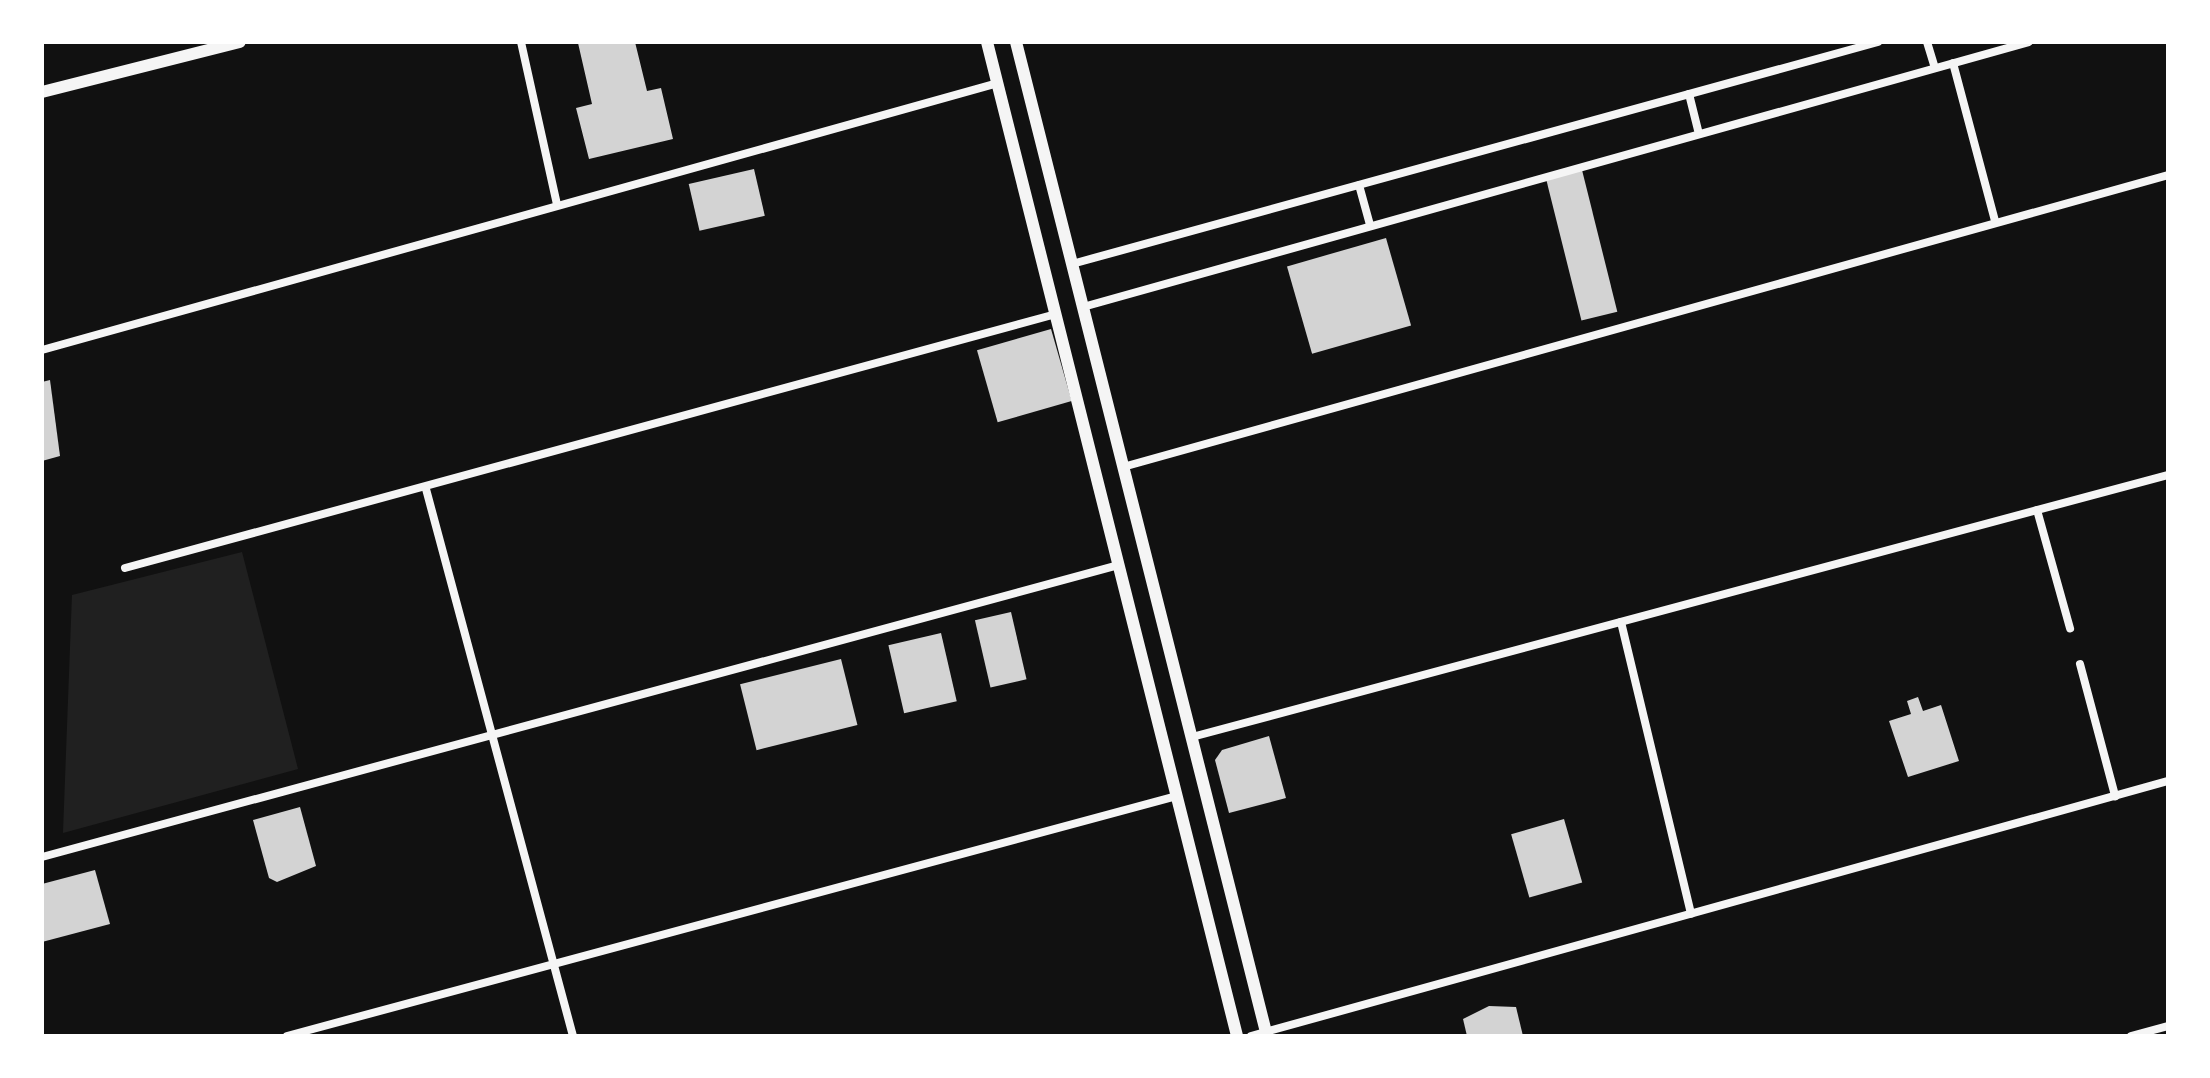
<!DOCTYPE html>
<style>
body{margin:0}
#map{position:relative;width:2210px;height:1078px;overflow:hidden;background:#111;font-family:Quicksand,sans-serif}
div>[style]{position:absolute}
.green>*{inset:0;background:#202020}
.building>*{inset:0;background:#d3d3d3;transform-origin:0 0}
.minor>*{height:8px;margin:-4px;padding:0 4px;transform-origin:4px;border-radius:4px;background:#f5f5f5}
.secondary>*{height:12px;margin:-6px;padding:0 6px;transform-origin:6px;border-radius:6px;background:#f5f5f5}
span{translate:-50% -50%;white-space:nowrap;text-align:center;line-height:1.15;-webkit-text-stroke:7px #fff;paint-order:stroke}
.frame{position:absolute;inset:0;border:44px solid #fff;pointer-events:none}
</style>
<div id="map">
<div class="green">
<i style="clip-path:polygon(242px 552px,298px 769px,63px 833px,72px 595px)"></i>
</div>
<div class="building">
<i style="clip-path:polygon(562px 42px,635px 42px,647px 91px,661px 88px,673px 139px,589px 159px,576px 108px,592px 104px,578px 43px)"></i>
<i style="left:754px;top:169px;width:48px;height:67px;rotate:77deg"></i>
<i style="left:1582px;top:170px;width:146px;height:37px;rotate:76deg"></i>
<i style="left:1386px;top:238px;width:91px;height:103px;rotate:74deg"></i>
<i style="left:1051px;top:329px;width:75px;height:77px;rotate:74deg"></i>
<i style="clip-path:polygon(50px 380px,60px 456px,42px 461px,42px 382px)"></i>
<i style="left:1011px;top:612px;width:69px;height:37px;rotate:77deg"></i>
<i style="left:941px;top:633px;width:70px;height:54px;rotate:77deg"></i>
<i style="left:841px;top:659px;width:68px;height:104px;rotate:76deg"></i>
<i style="clip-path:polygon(1918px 697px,1923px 711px,1941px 705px,1959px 761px,1908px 777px,1889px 721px,1911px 714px,1907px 701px)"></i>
<i style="clip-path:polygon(1269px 736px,1286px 798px,1229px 813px,1215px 760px,1222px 750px)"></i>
<i style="clip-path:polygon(300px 807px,316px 866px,277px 882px,269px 878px,253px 820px)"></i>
<i style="left:1564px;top:819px;width:66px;height:55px;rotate:74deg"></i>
<i style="clip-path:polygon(95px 870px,110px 924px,42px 942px,42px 884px)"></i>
<i style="clip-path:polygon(1489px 1006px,1516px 1007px,1523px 1036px,1467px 1036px,1463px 1019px)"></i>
</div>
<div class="minor">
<i style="left:521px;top:42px;width:166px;rotate:77.5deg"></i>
<i style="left:1927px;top:42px;width:27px;rotate:73deg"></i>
<i style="left:1953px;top:63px;width:163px;rotate:75.1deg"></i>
<i style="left:1689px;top:94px;width:41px;rotate:76deg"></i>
<i style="left:1359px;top:185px;width:41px;rotate:74.6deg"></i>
<i style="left:1072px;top:264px;width:836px;rotate:-15.4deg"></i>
<i style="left:1083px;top:307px;width:982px;rotate:-15.65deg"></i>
<i style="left:42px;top:350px;width:993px;rotate:-15.6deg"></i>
<i style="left:1123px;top:467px;width:1085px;rotate:-15.61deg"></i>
<i style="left:426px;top:489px;width:566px;rotate:74.96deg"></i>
<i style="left:2037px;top:510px;width:123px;rotate:74.4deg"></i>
<i style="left:125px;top:568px;width:965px;rotate:-15.26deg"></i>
<i style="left:1621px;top:622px;width:300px;rotate:76.5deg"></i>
<i style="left:2080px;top:664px;width:137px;rotate:75.1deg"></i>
<i style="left:1192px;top:737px;width:1011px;rotate:-15.03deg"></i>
<i style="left:42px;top:857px;width:1116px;rotate:-15.17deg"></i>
<i style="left:287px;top:1036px;width:922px;rotate:-15.09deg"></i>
<i style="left:1251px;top:1036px;width:952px;rotate:-15.54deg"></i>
<i style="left:2131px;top:1036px;width:38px;rotate:-15deg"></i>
</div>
<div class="secondary">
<i style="left:987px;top:42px;width:1025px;rotate:75.88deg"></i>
<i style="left:1016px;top:42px;width:1025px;rotate:75.83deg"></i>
<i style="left:42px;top:92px;width:204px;rotate:-14.2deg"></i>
</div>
<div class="frame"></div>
</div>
